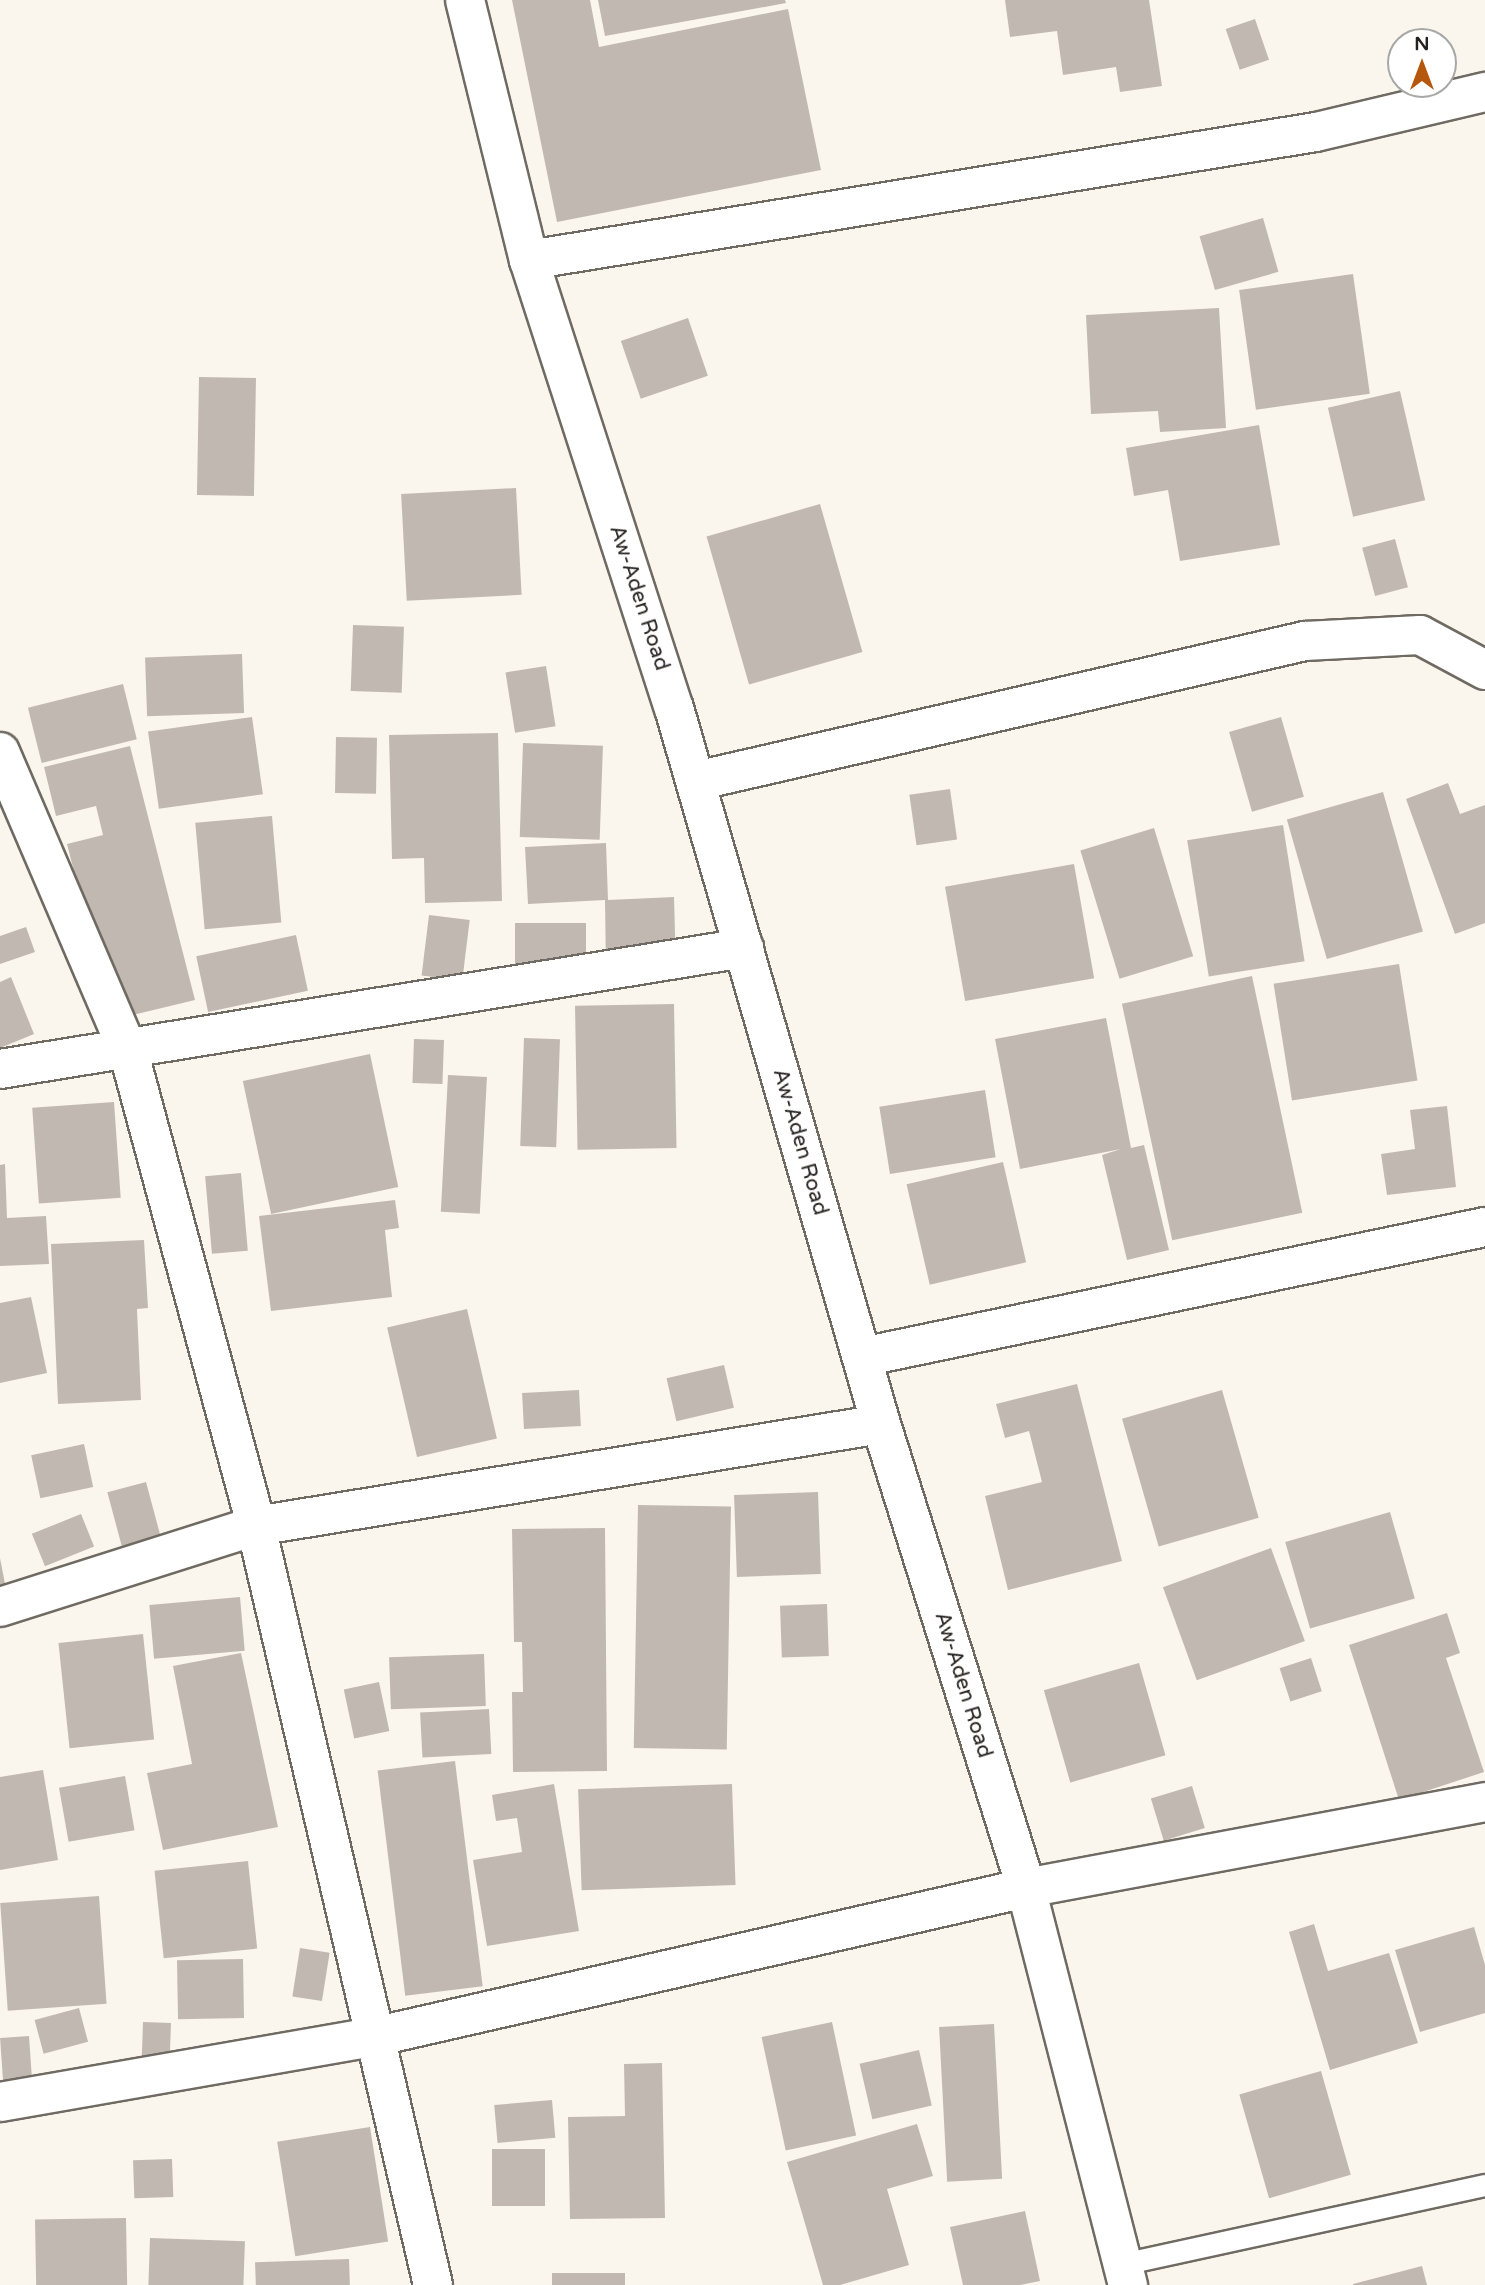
<!DOCTYPE html>
<style>
body{margin:0}
#map{position:relative;width:1485px;height:2285px;overflow:hidden;background:#fbf6ed;font-family:"Varela Round",sans-serif}
div>[style]{position:absolute}
.building>*{inset:0;background:#c1b8b2;transform-origin:0 0}
.roads{filter:drop-shadow(2px 0 #6f6a62) drop-shadow(-2px 0 #6f6a62) drop-shadow(0 2px #6f6a62) drop-shadow(0 -2px #6f6a62)}
.lane>*{height:21px;margin:-10.5px;padding:0 10.5px;transform-origin:10.5px;border-radius:10.5px;background:#fff}
.street>*{height:38px;margin:-19px;padding:0 19px;transform-origin:19px;border-radius:19px;background:#fff}
span{translate:-50% -50%;white-space:nowrap;text-align:center;line-height:1.15;-webkit-text-stroke:6px #fff;paint-order:stroke}
.street-label{font-size:21px;color:#24221f}
.north{position:absolute;left:1387px;top:28px;width:70px;height:70px;box-sizing:border-box;background:#fff;border:2px solid #a7a7a5;border-radius:50%;rotate:0deg;font-size:19px;font-weight:700;line-height:28px;text-align:center;color:#24221f}
.north::after{content:'';display:block;margin:auto;width:24px;height:32px;background:#b6570e;clip-path:polygon(50% 0,100% 100%,50% 72%,0 100%)}
</style>
<div id="map">
<div class="building">
<i style="clip-path:polygon(512px 0,590px 0,599px 47px,788px 9px,821px 170px,557px 222px)"></i>
<i style="clip-path:polygon(598px 0,785px 0,786px 3px,605px 36px)"></i>
<i style="clip-path:polygon(1005px 0,1149px 0,1162px 86px,1120px 92px,1116px 67px,1063px 75px,1057px 31px,1010px 37px)"></i>
<i style="left:1255px;top:19px;width:43px;height:31px;rotate:71deg"></i>
<i style="left:1263px;top:218px;width:56px;height:66px;rotate:74deg"></i>
<i style="left:1353px;top:274px;width:121px;height:115px;rotate:82deg"></i>
<i style="clip-path:polygon(1219px 308px,1226px 428px,1160px 432px,1158px 411px,1091px 414px,1086px 315px)"></i>
<i style="left:688px;top:318px;width:61px;height:71px;rotate:71deg"></i>
<i style="left:199px;top:377px;width:57px;height:118px;rotate:1deg"></i>
<i style="left:1400px;top:391px;width:112px;height:74px;rotate:77deg"></i>
<i style="clip-path:polygon(1259px 425px,1280px 545px,1180px 561px,1168px 490px,1134px 496px,1126px 448px)"></i>
<i style="left:516px;top:488px;width:107px;height:115px;rotate:87deg"></i>
<i style="left:820px;top:504px;width:154px;height:118px;rotate:74deg"></i>
<i style="left:1395px;top:539px;width:50px;height:34px;rotate:75deg"></i>
<i style="left:353px;top:625px;width:51px;height:66px;rotate:2deg"></i>
<i style="left:242px;top:654px;width:59px;height:97px;rotate:88deg"></i>
<i style="left:546px;top:666px;width:61px;height:41px;rotate:81deg"></i>
<i style="left:123px;top:684px;width:57px;height:98px;rotate:76deg"></i>
<i style="left:252px;top:717px;width:78px;height:105px;rotate:82deg"></i>
<i style="left:1281px;top:717px;width:83px;height:54px;rotate:74deg"></i>
<i style="clip-path:polygon(498px 733px,502px 901px,425px 903px,424px 858px,392px 859px,389px 735px)"></i>
<i style="left:336px;top:737px;width:41px;height:56px;rotate:1deg"></i>
<i style="left:523px;top:743px;width:80px;height:94px;rotate:2deg"></i>
<i style="clip-path:polygon(130px 746px,195px 1000px,112px 1020px,67px 844px,103px 835px,96px 806px,56px 816px,44px 767px)"></i>
<i style="clip-path:polygon(1448px 783px,1460px 814px,1485px 805px,1485px 923px,1455px 934px,1406px 799px)"></i>
<i style="left:950px;top:789px;width:51px;height:41px;rotate:82deg"></i>
<i style="left:1383px;top:792px;width:145px;height:100px;rotate:74deg"></i>
<i style="left:272px;top:816px;width:107px;height:77px;rotate:85deg"></i>
<i style="left:1283px;top:825px;width:138px;height:97px;rotate:81deg"></i>
<i style="left:1154px;top:828px;width:134px;height:77px;rotate:73deg"></i>
<i style="clip-path:polygon(606px 843px,608px 900px,674px 897px,676px 968px,606px 969px,605px 900px,528px 904px,525px 847px)"></i>
<i style="left:1074px;top:864px;width:116px;height:131px;rotate:80deg"></i>
<i style="left:429px;top:915px;width:41px;height:61px;rotate:7deg"></i>
<i style="left:515px;top:923px;width:71px;height:47px"></i>
<i style="clip-path:polygon(26px 927px,35px 952px,0 964px,0 936px)"></i>
<i style="left:296px;top:935px;width:57px;height:102px;rotate:78deg"></i>
<i style="left:1399px;top:964px;width:118px;height:127px;rotate:81deg"></i>
<i style="left:1252px;top:976px;width:242px;height:133px;rotate:78deg"></i>
<i style="clip-path:polygon(11px 977px,34px 1034px,0 1048px,0 982px)"></i>
<i style="left:674px;top:1004px;width:144px;height:99px;rotate:89deg"></i>
<i style="clip-path:polygon(1106px 1018px,1131px 1148px,1144px 1145px,1169px 1250px,1127px 1260px,1102px 1155px,1121px 1149px,1020px 1169px,995px 1039px)"></i>
<i style="left:524px;top:1038px;width:36px;height:108px;rotate:2deg"></i>
<i style="left:414px;top:1039px;width:30px;height:44px;rotate:2deg"></i>
<i style="left:370px;top:1054px;width:136px;height:130px;rotate:78deg"></i>
<i style="left:448px;top:1075px;width:39px;height:137px;rotate:3deg"></i>
<i style="left:985px;top:1090px;width:68px;height:107px;rotate:81deg"></i>
<i style="left:114px;top:1102px;width:96px;height:82px;rotate:86deg"></i>
<i style="clip-path:polygon(1447px 1106px,1456px 1187px,1387px 1195px,1381px 1154px,1415px 1149px,1410px 1110px)"></i>
<i style="left:1003px;top:1162px;width:103px;height:99px;rotate:77deg"></i>
<i style="clip-path:polygon(5px 1164px,7px 1218px,46px 1216px,49px 1264px,0 1266px,0 1165px)"></i>
<i style="left:241px;top:1173px;width:78px;height:36px;rotate:85deg"></i>
<i style="clip-path:polygon(395px 1200px,399px 1228px,385px 1230px,392px 1297px,271px 1311px,259px 1216px)"></i>
<i style="clip-path:polygon(144px 1240px,148px 1308px,137px 1309px,141px 1400px,58px 1404px,51px 1244px)"></i>
<i style="clip-path:polygon(31px 1297px,47px 1373px,0 1383px,0 1303px)"></i>
<i style="left:467px;top:1309px;width:133px;height:82px;rotate:77deg"></i>
<i style="left:724px;top:1365px;width:44px;height:59px;rotate:77deg"></i>
<i style="clip-path:polygon(1077px 1384px,1122px 1561px,1008px 1590px,985px 1496px,1042px 1482px,1029px 1431px,1005px 1438px,996px 1404px)"></i>
<i style="left:579px;top:1390px;width:36px;height:57px;rotate:87deg"></i>
<i style="left:1222px;top:1390px;width:133px;height:104px;rotate:74deg"></i>
<i style="left:84px;top:1444px;width:44px;height:54px;rotate:78deg"></i>
<i style="left:146px;top:1482px;width:77px;height:40px;rotate:75deg"></i>
<i style="left:818px;top:1492px;width:82px;height:84px;rotate:88deg"></i>
<i style="left:638px;top:1505px;width:93px;height:243px;rotate:1deg"></i>
<i style="left:1390px;top:1512px;width:90px;height:109px;rotate:74deg"></i>
<i style="left:81px;top:1514px;width:35px;height:53px;rotate:68deg"></i>
<i style="clip-path:polygon(605px 1528px,607px 1771px,513px 1772px,512px 1692px,523px 1692px,522px 1642px,514px 1642px,512px 1529px)"></i>
<i style="left:1271px;top:1548px;width:99px;height:115px;rotate:70deg"></i>
<i style="clip-path:polygon(0 1558px,6px 1589px,0 1590px)"></i>
<i style="left:240px;top:1597px;width:54px;height:91px;rotate:85deg"></i>
<i style="left:827px;top:1604px;width:52px;height:47px;rotate:88deg"></i>
<i style="clip-path:polygon(1447px 1613px,1460px 1653px,1446px 1658px,1484px 1772px,1399px 1800px,1349px 1645px)"></i>
<i style="left:143px;top:1634px;width:106px;height:85px;rotate:84deg"></i>
<i style="clip-path:polygon(241px 1653px,278px 1827px,163px 1850px,147px 1773px,192px 1764px,173px 1666px)"></i>
<i style="left:484px;top:1654px;width:52px;height:95px;rotate:88deg"></i>
<i style="left:1311px;top:1658px;width:35px;height:33px;rotate:72deg"></i>
<i style="left:1139px;top:1663px;width:96px;height:99px;rotate:74deg"></i>
<i style="left:379px;top:1682px;width:50px;height:36px;rotate:78deg"></i>
<i style="left:489px;top:1709px;width:45px;height:69px;rotate:87deg"></i>
<i style="left:455px;top:1761px;width:227px;height:78px;rotate:83deg"></i>
<i style="clip-path:polygon(43px 1770px,58px 1860px,0 1870px,0 1777px)"></i>
<i style="left:125px;top:1776px;width:55px;height:67px;rotate:80deg"></i>
<i style="clip-path:polygon(554px 1784px,579px 1931px,487px 1946px,473px 1860px,522px 1852px,517px 1818px,496px 1821px,492px 1795px)"></i>
<i style="left:732px;top:1784px;width:101px;height:154px;rotate:88deg"></i>
<i style="left:1192px;top:1786px;width:44px;height:43px;rotate:73deg"></i>
<i style="left:248px;top:1861px;width:88px;height:94px;rotate:84deg"></i>
<i style="left:99px;top:1896px;width:108px;height:99px;rotate:86deg"></i>
<i style="clip-path:polygon(1314px 1924px,1328px 1971px,1389px 1953px,1418px 2043px,1330px 2070px,1289px 1932px)"></i>
<i style="clip-path:polygon(1474px 1927px,1485px 1965px,1485px 2013px,1420px 2032px,1395px 1950px)"></i>
<i style="left:300px;top:1948px;width:30px;height:49px;rotate:9deg"></i>
<i style="left:243px;top:1959px;width:59px;height:66px;rotate:89deg"></i>
<i style="left:79px;top:2008px;width:35px;height:46px;rotate:75deg"></i>
<i style="left:143px;top:2022px;width:28px;height:40px;rotate:2deg"></i>
<i style="left:832px;top:2022px;width:116px;height:72px;rotate:78deg"></i>
<i style="left:994px;top:2024px;width:155px;height:55px;rotate:87deg"></i>
<i style="left:29px;top:2036px;width:49px;height:29px;rotate:86deg"></i>
<i style="left:919px;top:2050px;width:57px;height:61px;rotate:77deg"></i>
<i style="clip-path:polygon(662px 2063px,665px 2218px,570px 2219px,568px 2117px,625px 2116px,624px 2064px)"></i>
<i style="left:1321px;top:2071px;width:108px;height:85px;rotate:74deg"></i>
<i style="left:552px;top:2100px;width:38px;height:58px;rotate:85deg"></i>
<i style="clip-path:polygon(917px 2124px,933px 2176px,887px 2189px,909px 2265px,840px 2285px,823px 2285px,787px 2162px)"></i>
<i style="left:370px;top:2127px;width:116px;height:94px;rotate:81deg"></i>
<i style="left:545px;top:2149px;width:57px;height:53px;rotate:90deg"></i>
<i style="left:172px;top:2159px;width:38px;height:39px;rotate:88deg"></i>
<i style="clip-path:polygon(1025px 2211px,1040px 2281px,1020px 2285px,963px 2285px,950px 2227px)"></i>
<i style="left:126px;top:2218px;width:67px;height:91px;rotate:89deg"></i>
<i style="left:150px;top:2238px;width:95px;height:47px;rotate:2deg"></i>
<i style="left:349px;top:2259px;width:26px;height:94px;rotate:88deg"></i>
<i style="clip-path:polygon(1422px 2266px,1427px 2285px,1353px 2285px,1353px 2284px)"></i>
<i style="left:625px;top:2273px;width:12px;height:73px;rotate:90deg"></i>
</div>
<div class="roads">
<div class="lane">
<i style="left:1122px;top:2264px;width:371px;rotate:-12.3deg"></i>
</div>
<div class="street">
<i style="left:465px;top:0;width:268px;rotate:76.2deg"></i>
<i style="left:529px;top:260px;width:471px;rotate:72.1deg"></i>
<i style="left:674px;top:708px;width:745px;rotate:73.88deg"></i>
<i style="left:881px;top:1424px;width:486px;rotate:72.6deg"></i>
<i style="left:1026px;top:1888px;width:410px;rotate:75.6deg"></i>
<i style="left:529px;top:260px;width:797px;rotate:-9.24deg"></i>
<i style="left:1316px;top:132px;width:174px;rotate:-13.3deg"></i>
<i style="left:0;top:752px;width:324px;rotate:66.8deg"></i>
<i style="left:128px;top:1050px;width:493px;rotate:74.9deg"></i>
<i style="left:256px;top:1526px;width:779px;rotate:76.87deg"></i>
<i style="left:696px;top:781px;width:625px;rotate:-12.95deg"></i>
<i style="left:1305px;top:641px;width:115px;rotate:-3deg"></i>
<i style="left:1420px;top:635px;width:74px;rotate:28.3deg"></i>
<i style="left:0;top:1069px;width:754px;rotate:-9.24deg"></i>
<i style="left:862px;top:1357px;width:636px;rotate:-11.79deg"></i>
<i style="left:0;top:1607px;width:269px;rotate:-17.6deg"></i>
<i style="left:256px;top:1526px;width:633px;rotate:-9.27deg"></i>
<i style="left:0;top:2102px;width:384px;rotate:-9.9deg"></i>
<i style="left:378px;top:2036px;width:665px;rotate:-12.87deg"></i>
<i style="left:1026px;top:1888px;width:467px;rotate:-10.6deg"></i>
</div>
</div>
<div class="street-label">
<span style="left:639px;top:598px;rotate:72deg">Aw-Aden Road</span>
<span style="left:800px;top:1142px;rotate:74deg">Aw-Aden Road</span>
<span style="left:963px;top:1685px;rotate:73deg">Aw-Aden Road</span>
</div>
<div class="north">N</div>
</div>
